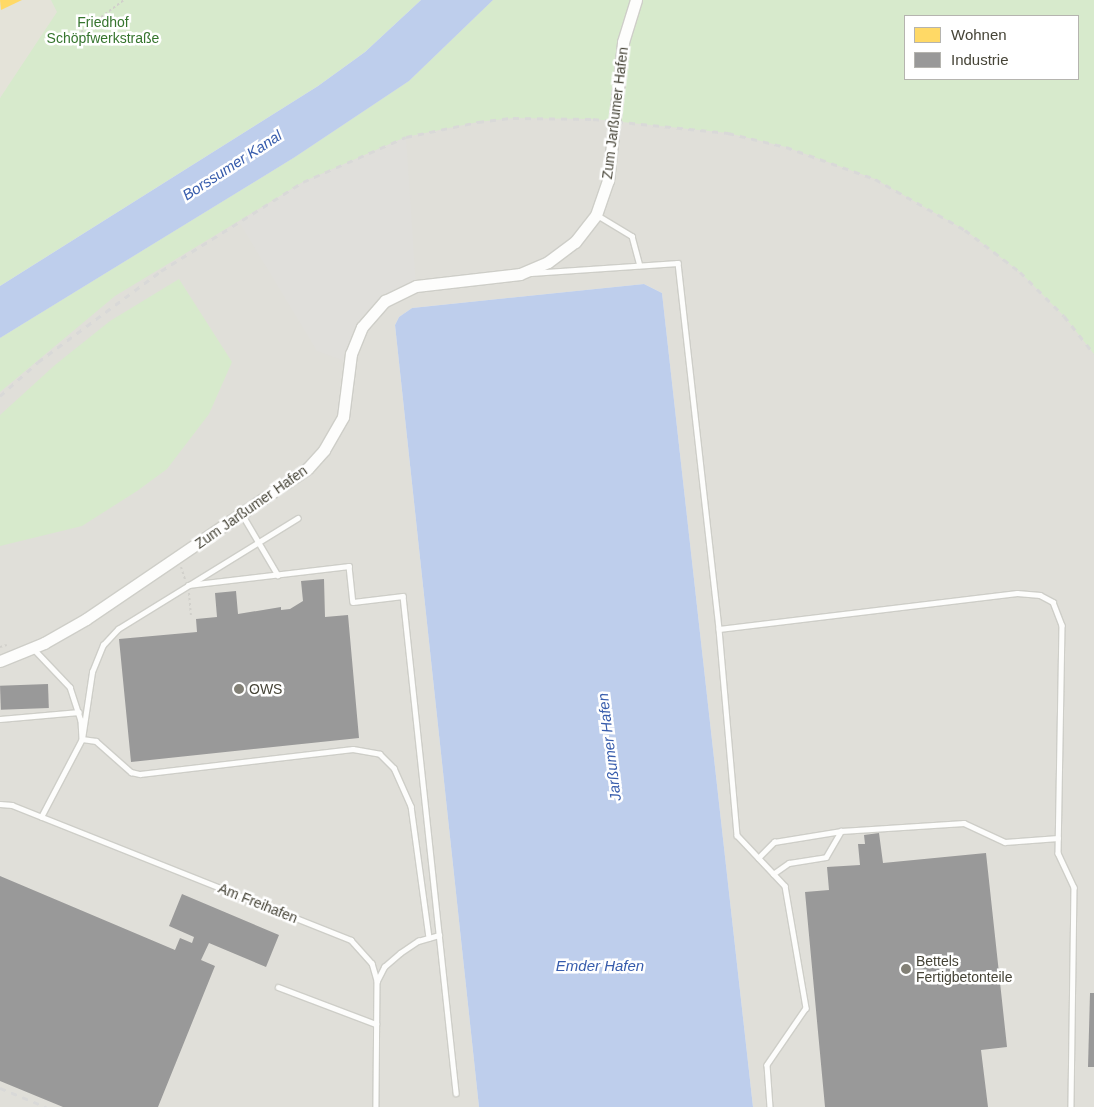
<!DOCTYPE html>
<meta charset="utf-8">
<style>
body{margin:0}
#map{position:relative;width:1094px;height:1107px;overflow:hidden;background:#f0f0eb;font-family:Helvetica,sans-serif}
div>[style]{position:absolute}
.residential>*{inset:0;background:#e4e3d9}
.industrial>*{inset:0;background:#e0dfd9}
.green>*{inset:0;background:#d7eacc}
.parking>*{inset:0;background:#e0dfdb}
.water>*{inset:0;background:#beceec}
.homes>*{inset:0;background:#ffd966}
.industry>*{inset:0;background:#999;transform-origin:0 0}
.path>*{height:2px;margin-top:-1px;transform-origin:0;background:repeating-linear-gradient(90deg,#d1d0cb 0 2.5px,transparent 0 5px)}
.roads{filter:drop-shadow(1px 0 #cecec8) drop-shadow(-1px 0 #cecec8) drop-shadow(0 1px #cecec8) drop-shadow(0 -1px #cecec8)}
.service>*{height:4.5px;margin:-2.25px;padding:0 2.25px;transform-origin:2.25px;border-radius:2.25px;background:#fdfdfc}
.tertiary>*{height:11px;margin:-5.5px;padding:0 5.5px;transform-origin:5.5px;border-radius:5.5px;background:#fdfdfc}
.rail>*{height:3px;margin-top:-1.5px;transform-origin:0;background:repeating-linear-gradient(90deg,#d9d9d8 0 6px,transparent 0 12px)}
.dots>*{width:14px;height:14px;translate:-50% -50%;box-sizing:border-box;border:2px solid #fff;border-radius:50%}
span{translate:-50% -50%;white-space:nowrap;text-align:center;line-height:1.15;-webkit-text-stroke:5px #fff;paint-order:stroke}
.park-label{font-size:14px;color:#36752e}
.street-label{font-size:14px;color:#464437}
.poi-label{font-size:14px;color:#464437}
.left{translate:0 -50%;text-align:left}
.water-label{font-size:15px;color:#375cac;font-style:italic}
.legend{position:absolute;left:904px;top:15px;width:175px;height:65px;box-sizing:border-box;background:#fff;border:1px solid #b5b4af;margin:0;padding:6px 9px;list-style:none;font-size:15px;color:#464437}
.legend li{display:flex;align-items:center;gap:10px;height:25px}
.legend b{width:25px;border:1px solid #b5b4af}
</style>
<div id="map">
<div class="residential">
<i style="clip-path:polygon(0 0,207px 0,0 98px)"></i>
</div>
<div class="industrial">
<i style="clip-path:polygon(evenodd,493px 0,1094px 0,1094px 1107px,753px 1107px,662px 293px,644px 284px,412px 308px,399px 317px,395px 325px,479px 1107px,0 1107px,0 338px,295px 157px,409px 81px,493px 0,905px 16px,1078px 16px,1078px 79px,905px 79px,905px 16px)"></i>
</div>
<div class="green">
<i style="clip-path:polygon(51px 0,421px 0,365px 52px,318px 86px,0 286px,0 98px,57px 12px)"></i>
<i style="clip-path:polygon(evenodd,493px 0,1094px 0,1094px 354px,1064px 316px,1020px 272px,965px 230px,875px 179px,786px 147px,728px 133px,593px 119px,513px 118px,478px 122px,406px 137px,303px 182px,115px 296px,0 392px,0 338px,295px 157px,409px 81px,493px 0,905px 16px,1078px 16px,1078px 79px,905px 79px,905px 16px)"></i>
<i style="clip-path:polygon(179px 279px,232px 362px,209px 414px,167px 469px,137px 491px,82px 526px,0 546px,0 415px,55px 365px,110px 321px)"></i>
</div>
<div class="parking">
<i style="clip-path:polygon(406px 137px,416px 286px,376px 309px,350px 363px,317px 351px,239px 222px,303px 182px)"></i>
</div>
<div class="water">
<i style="clip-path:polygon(421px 0,493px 0,409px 81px,295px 157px,0 338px,0 286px,318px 86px,365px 52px)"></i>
<i style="clip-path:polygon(644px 284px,662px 293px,753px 1107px,479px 1107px,395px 325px,399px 317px,412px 308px)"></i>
</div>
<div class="homes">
<i style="clip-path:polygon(0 0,22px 0,1px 10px)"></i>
</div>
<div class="industry">
<i style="clip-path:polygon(324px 579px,325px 617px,348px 615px,359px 738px,131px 762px,119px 639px,197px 632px,196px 619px,217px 617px,215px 593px,236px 591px,238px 614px,281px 607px,281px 610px,290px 609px,303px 601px,301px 581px)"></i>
<i style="left:48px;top:684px;width:24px;height:48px;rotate:88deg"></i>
<i style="clip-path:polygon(879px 833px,883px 863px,986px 853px,1007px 1047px,981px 1050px,988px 1107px,825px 1107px,805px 892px,829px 890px,827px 867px,860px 865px,858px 844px,865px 844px,864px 835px)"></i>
<i style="clip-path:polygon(0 876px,175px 950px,180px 938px,192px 943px,194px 937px,169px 926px,182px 894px,279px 935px,266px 967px,209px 943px,201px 960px,215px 966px,158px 1107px,63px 1107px,0 1081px)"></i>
<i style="clip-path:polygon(1090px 993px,1094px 993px,1094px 1067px,1088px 1067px)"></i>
</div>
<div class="path">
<i style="left:77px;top:35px;width:59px;rotate:-36.7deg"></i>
<i style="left:181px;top:567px;width:13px;rotate:72deg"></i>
<i style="left:189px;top:593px;width:25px;rotate:85deg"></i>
<i style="left:0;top:647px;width:7px;rotate:-16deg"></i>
</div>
<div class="roads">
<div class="service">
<i style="left:597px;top:215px;width:41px;rotate:31deg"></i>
<i style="left:632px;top:236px;width:30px;rotate:75deg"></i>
<i style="left:531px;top:273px;width:147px;rotate:-3.9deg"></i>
<i style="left:678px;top:263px;width:368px;rotate:83.6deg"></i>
<i style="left:719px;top:629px;width:207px;rotate:85deg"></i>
<i style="left:737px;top:835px;width:70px;rotate:46.7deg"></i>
<i style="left:785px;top:886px;width:124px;rotate:80.2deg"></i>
<i style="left:806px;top:1008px;width:69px;rotate:124.4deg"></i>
<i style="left:767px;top:1065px;width:42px;rotate:85.9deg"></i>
<i style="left:242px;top:514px;width:71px;rotate:59.5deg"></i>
<i style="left:188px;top:585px;width:162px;rotate:-6.7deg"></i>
<i style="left:349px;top:566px;width:36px;rotate:84deg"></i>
<i style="left:353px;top:602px;width:50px;rotate:-6.8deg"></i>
<i style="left:403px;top:596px;width:500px;rotate:83.9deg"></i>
<i style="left:719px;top:629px;width:300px;rotate:-6.9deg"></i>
<i style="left:1017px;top:593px;width:23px;rotate:5deg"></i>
<i style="left:1040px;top:595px;width:15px;rotate:28deg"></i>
<i style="left:1053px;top:602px;width:25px;rotate:69deg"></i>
<i style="left:1062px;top:625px;width:228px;rotate:91deg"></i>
<i style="left:1058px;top:853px;width:38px;rotate:65deg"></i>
<i style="left:1074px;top:887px;width:220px;rotate:90.8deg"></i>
<i style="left:33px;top:648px;width:54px;rotate:46.5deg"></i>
<i style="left:70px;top:687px;width:35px;rotate:72deg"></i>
<i style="left:81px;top:720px;width:19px;rotate:87deg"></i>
<i style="left:82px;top:739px;width:14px;rotate:8deg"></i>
<i style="left:96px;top:741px;width:47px;rotate:41.5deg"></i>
<i style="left:131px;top:772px;width:9px;rotate:13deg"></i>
<i style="left:140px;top:774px;width:214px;rotate:-6.7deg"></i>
<i style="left:353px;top:749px;width:27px;rotate:10deg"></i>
<i style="left:380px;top:754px;width:20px;rotate:45deg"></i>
<i style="left:394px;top:768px;width:42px;rotate:65.9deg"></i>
<i style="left:411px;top:806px;width:133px;rotate:82.2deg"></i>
<i style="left:0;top:719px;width:79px;rotate:-5.1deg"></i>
<i style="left:0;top:804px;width:12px;rotate:5deg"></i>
<i style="left:12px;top:805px;width:365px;rotate:21.7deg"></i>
<i style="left:351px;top:940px;width:31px;rotate:48deg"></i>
<i style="left:372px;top:963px;width:19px;rotate:74deg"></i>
<i style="left:377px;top:981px;width:126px;rotate:90.5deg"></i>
<i style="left:41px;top:817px;width:88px;rotate:-62.3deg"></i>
<i style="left:82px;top:739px;width:68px;rotate:-81.5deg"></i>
<i style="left:92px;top:672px;width:29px;rotate:-68deg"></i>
<i style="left:103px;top:645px;width:22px;rotate:-47deg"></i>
<i style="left:118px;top:629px;width:211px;rotate:-31.7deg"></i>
<i style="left:758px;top:858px;width:23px;rotate:-45deg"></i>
<i style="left:774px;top:842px;width:68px;rotate:-9.3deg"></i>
<i style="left:773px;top:874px;width:19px;rotate:-35deg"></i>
<i style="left:789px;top:863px;width:37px;rotate:-9deg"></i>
<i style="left:826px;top:857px;width:30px;rotate:-60deg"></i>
<i style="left:841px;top:831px;width:123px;rotate:-3.7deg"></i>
<i style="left:964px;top:823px;width:45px;rotate:24.9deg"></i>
<i style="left:1005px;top:842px;width:53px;rotate:-4.3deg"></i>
<i style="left:377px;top:981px;width:16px;rotate:-63deg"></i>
<i style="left:384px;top:967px;width:21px;rotate:-41deg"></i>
<i style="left:400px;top:953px;width:22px;rotate:-34deg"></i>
<i style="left:418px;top:941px;width:22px;rotate:-16deg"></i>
<i style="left:278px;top:987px;width:105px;rotate:20.7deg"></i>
</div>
<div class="tertiary">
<i style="left:0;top:661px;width:48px;rotate:-22.2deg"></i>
<i style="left:44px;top:643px;width:48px;rotate:-29.7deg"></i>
<i style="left:86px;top:619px;width:268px;rotate:-34.2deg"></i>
<i style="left:308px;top:468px;width:24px;rotate:-48deg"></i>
<i style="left:324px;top:450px;width:38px;rotate:-60deg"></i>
<i style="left:343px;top:417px;width:64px;rotate:-82.8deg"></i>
<i style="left:351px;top:354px;width:29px;rotate:-68deg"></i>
<i style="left:362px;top:327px;width:35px;rotate:-49deg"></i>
<i style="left:385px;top:301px;width:34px;rotate:-26deg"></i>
<i style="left:416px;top:286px;width:105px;rotate:-6.6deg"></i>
<i style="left:520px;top:274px;width:30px;rotate:-23deg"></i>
<i style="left:548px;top:262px;width:34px;rotate:-37deg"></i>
<i style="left:575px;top:242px;width:34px;rotate:-52deg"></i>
<i style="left:596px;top:215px;width:36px;rotate:-71deg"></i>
<i style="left:608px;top:181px;width:140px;rotate:-83.8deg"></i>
<i style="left:623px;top:42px;width:44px;rotate:-72.8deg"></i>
</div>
</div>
<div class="rail">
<i style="left:0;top:396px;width:51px;rotate:-41.8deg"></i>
<i style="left:38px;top:362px;width:153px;rotate:-36.5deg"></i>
<i style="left:161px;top:271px;width:168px;rotate:-32.1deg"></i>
<i style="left:303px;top:182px;width:112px;rotate:-23.6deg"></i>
<i style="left:406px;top:137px;width:74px;rotate:-11.8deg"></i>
<i style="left:478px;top:122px;width:35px;rotate:-7deg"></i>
<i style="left:513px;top:118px;width:80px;rotate:0.7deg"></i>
<i style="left:593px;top:119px;width:136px;rotate:5.9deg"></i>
<i style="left:728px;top:133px;width:60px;rotate:13.6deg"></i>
<i style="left:786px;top:147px;width:95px;rotate:19.8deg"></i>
<i style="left:875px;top:179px;width:103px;rotate:29.5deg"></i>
<i style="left:965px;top:230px;width:69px;rotate:37.4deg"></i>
<i style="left:1020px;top:272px;width:62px;rotate:45deg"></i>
<i style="left:1064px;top:316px;width:48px;rotate:51.7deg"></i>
<i style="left:0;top:1088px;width:50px;rotate:22.4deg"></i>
</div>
<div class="dots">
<i style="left:239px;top:689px;background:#828076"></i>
<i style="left:906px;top:969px;background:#828076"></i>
</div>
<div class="park-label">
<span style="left:103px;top:30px">Friedhof<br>Schöpfwerkstraße</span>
</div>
<div class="street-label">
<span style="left:615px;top:113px;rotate:-83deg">Zum Jarßumer Hafen</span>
<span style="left:251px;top:507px;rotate:-35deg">Zum Jarßumer Hafen</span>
<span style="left:258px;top:903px;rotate:22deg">Am Freihafen</span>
</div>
<div class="poi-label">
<span class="left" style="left:249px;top:689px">OWS</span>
<span class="left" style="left:916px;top:969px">Bettels<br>Fertigbetonteile</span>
</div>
<div class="water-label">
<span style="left:232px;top:165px;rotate:-33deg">Borssumer Kanal</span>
<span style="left:609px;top:747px;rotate:-97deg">Jarßumer Hafen</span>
<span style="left:600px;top:966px">Emder Hafen</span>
</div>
<ul class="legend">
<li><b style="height:14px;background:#ffd966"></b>Wohnen</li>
<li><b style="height:14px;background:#999"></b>Industrie</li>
</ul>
</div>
